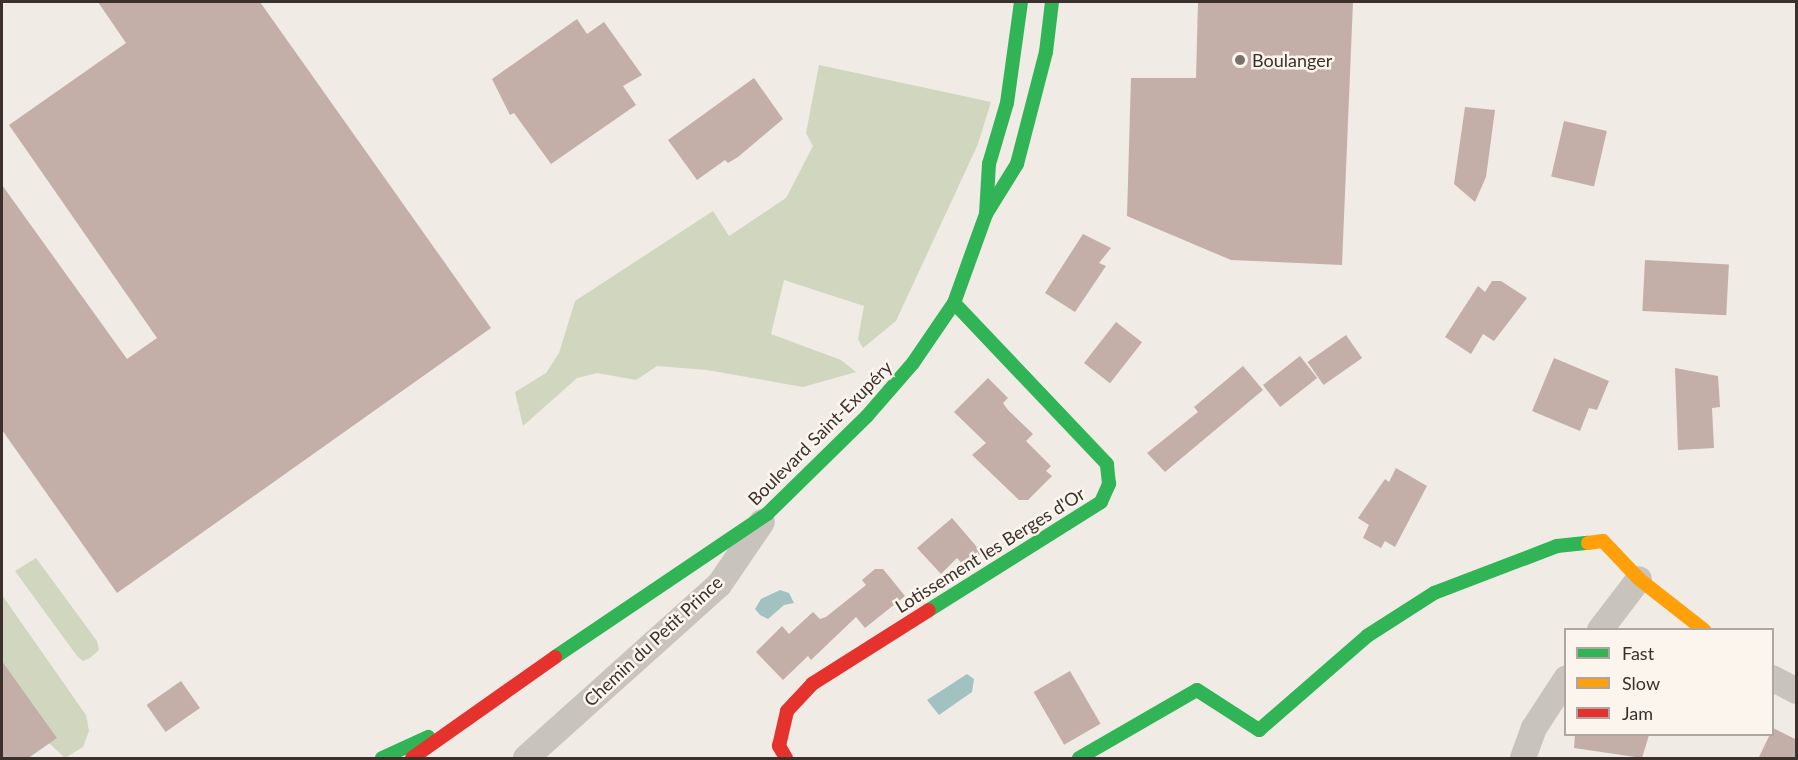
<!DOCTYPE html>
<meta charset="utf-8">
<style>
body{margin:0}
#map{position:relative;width:1798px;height:760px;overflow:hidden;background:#f0ebe5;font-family:Lato,sans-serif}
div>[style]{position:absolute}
.green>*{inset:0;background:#d1d6bf}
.water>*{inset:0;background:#a1c2c1}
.building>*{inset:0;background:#c3afa7;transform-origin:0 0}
.street>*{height:26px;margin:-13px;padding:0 13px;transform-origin:13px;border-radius:13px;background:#c9c3be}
.fast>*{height:14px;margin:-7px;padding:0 7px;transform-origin:7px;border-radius:7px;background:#30b455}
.slow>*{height:14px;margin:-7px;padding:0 7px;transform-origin:7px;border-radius:7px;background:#ff9f0a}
.jam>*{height:14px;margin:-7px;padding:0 7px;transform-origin:7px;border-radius:7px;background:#e5322d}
.dots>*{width:16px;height:16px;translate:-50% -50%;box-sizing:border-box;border:3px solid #fbf5ee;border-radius:50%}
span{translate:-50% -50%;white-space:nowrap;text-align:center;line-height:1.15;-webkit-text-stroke:5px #fbf5ee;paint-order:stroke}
.poi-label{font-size:18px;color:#3b302b}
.left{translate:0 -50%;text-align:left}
.street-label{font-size:18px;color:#3b302b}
.frame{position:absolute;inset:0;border:3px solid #3b302b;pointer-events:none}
.legend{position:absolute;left:1564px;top:628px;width:210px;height:108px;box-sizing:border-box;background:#fbf5ee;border:2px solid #aea6a0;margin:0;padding:8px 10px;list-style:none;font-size:18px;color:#3b302b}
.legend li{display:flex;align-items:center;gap:12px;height:30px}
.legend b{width:30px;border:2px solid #aea6a0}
</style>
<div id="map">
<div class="green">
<i style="clip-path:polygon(819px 65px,991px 102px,978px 144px,896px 321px,863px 348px,858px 339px,864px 306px,784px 280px,771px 334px,841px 360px,856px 372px,803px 387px,707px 370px,657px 366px,636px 380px,597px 373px,577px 378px,523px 426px,515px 392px,546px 373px,559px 353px,575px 301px,713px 211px,729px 236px,786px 198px,813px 146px,806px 133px)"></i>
<i style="clip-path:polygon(36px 558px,97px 641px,99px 650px,90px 658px,83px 661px,77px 656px,15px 571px)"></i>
<i style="clip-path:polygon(2px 595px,86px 715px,89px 731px,83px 747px,65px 758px,49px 743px,56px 737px,2px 661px)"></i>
</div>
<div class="water">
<i style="clip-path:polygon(780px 590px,789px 593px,794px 603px,784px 605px,768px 619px,760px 615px,755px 609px,761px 599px)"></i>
<i style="clip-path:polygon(967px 674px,974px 679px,972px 692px,939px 715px,927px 700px)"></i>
</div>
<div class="building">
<i style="clip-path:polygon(98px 2px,260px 2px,491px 328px,117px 593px,2px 430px,2px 185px,127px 359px,157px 338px,9px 125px,126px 43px)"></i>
<i style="clip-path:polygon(1198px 2px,1353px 2px,1342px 265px,1231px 260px,1127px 216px,1131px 78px,1196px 78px)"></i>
<i style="clip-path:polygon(577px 19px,587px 34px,604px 22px,642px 75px,623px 86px,636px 105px,551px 164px,514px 113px,510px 115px,492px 79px)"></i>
<i style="clip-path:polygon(754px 78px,783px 119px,738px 157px,728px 163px,725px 160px,697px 180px,668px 140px)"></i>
<i style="clip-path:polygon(1465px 107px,1495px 110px,1486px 177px,1475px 202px,1454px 184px)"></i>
<i style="left:1564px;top:121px;width:44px;height:57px;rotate:13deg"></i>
<i style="clip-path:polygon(1083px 234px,1111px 248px,1099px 263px,1106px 266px,1075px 312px,1045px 293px)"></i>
<i style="left:1645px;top:260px;width:84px;height:51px;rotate:3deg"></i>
<i style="clip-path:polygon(1492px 281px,1501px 281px,1527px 298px,1494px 341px,1483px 334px,1471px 354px,1445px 337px,1478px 286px,1485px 292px)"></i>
<i style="left:1116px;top:322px;width:33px;height:52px;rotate:38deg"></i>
<i style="left:1346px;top:335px;width:28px;height:47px;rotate:55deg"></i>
<i style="left:1300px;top:356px;width:28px;height:47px;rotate:52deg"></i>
<i style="clip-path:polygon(1554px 358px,1609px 381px,1597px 410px,1589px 408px,1580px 431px,1532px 411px)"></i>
<i style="clip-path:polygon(1243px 366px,1263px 390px,1165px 472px,1147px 453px,1198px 412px,1194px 407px)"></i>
<i style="clip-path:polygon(1675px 368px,1718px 376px,1720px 407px,1712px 408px,1714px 448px,1678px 450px)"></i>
<i style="clip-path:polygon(988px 378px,1008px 398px,1003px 403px,1008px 410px,1033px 434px,1026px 441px,1051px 466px,1046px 471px,1052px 476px,1028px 500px,1019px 500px,972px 455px,986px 443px,954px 412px)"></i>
<i style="clip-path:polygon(1396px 468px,1427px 486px,1395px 547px,1385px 541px,1381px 548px,1363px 538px,1369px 525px,1358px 518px,1385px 479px,1389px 482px)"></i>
<i style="clip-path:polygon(952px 518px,982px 553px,964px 566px,957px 558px,941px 574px,917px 548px)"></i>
<i style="clip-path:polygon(875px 569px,883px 569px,905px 596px,865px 628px,856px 617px,811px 660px,808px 656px,783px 680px,756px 652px,782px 626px,789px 634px,813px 612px,820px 619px,826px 617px,866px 585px,862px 580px)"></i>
<i style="clip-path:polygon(2px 661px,57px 738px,27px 759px,2px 759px)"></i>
<i style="left:1070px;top:671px;width:61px;height:42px;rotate:60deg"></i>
<i style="left:181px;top:681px;width:33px;height:42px;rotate:55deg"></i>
<i style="clip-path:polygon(1773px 728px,1797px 740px,1797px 759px,1758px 759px)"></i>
<i style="clip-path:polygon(1575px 735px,1649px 735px,1642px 758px,1574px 748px)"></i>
</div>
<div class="street">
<i style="left:1600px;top:630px;width:64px;rotate:-52.6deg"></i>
<i style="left:1772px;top:678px;width:27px;rotate:28deg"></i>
<i style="left:526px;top:758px;width:259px;rotate:-41.9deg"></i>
<i style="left:719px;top:585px;width:76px;rotate:-55.7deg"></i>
<i style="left:1523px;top:758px;width:32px;rotate:-70deg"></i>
<i style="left:1534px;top:728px;width:59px;rotate:-56.9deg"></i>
</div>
<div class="fast">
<i style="left:986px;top:214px;width:50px;rotate:-86.6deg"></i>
<i style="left:989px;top:164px;width:64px;rotate:-73.6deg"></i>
<i style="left:1007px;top:103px;width:102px;rotate:-82.1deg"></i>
<i style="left:929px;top:610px;width:203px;rotate:-32.1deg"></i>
<i style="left:1101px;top:502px;width:20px;rotate:-66deg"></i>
<i style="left:1109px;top:484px;width:20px;rotate:-96deg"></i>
<i style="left:1107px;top:464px;width:222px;rotate:-133.5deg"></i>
<i style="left:555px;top:657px;width:256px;rotate:-34deg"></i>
<i style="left:767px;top:514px;width:140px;rotate:-44.4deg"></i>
<i style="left:867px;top:416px;width:70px;rotate:-49deg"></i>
<i style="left:913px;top:363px;width:73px;rotate:-55.7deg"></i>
<i style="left:954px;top:303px;width:95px;rotate:-70.2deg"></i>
<i style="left:986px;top:214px;width:59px;rotate:-58.2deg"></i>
<i style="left:1017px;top:164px;width:116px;rotate:-75.5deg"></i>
<i style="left:1046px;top:52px;width:50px;rotate:-83.2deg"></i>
<i style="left:382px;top:758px;width:51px;rotate:-24.5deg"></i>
<i style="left:1079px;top:758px;width:136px;rotate:-30deg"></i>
<i style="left:1197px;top:690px;width:74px;rotate:32.8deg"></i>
<i style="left:1259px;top:730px;width:143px;rotate:-41deg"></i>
<i style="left:1367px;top:636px;width:80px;rotate:-32.7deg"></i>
<i style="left:1434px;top:593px;width:132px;rotate:-20.9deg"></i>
<i style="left:1557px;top:546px;width:31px;rotate:-6deg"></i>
</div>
<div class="slow">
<i style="left:1588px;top:543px;width:15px;rotate:-8deg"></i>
<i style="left:1603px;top:541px;width:52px;rotate:46.5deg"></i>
<i style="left:1639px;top:579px;width:83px;rotate:38.1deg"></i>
</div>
<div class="jam">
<i style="left:412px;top:758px;width:175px;rotate:-35.2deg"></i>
<i style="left:786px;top:758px;width:14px;rotate:-120deg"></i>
<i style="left:779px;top:746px;width:36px;rotate:-77deg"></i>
<i style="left:787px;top:711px;width:37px;rotate:-47deg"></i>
<i style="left:812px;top:684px;width:138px;rotate:-32.3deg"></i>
</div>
<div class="dots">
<i style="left:1240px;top:60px;background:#7a716c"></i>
</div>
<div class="poi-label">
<span class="left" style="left:1252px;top:60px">Boulanger</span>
</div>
<div class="street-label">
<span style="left:820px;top:433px;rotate:-45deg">Boulevard Saint-Exupéry</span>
<span style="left:990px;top:550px;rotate:-32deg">Lotissement les Berges d'Or</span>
<span style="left:653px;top:641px;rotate:-43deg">Chemin du Petit Prince</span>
</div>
<div class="frame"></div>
<ul class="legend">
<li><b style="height:8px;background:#30b455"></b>Fast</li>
<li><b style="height:8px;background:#ff9f0a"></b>Slow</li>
<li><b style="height:8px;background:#e5322d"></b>Jam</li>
</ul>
</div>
